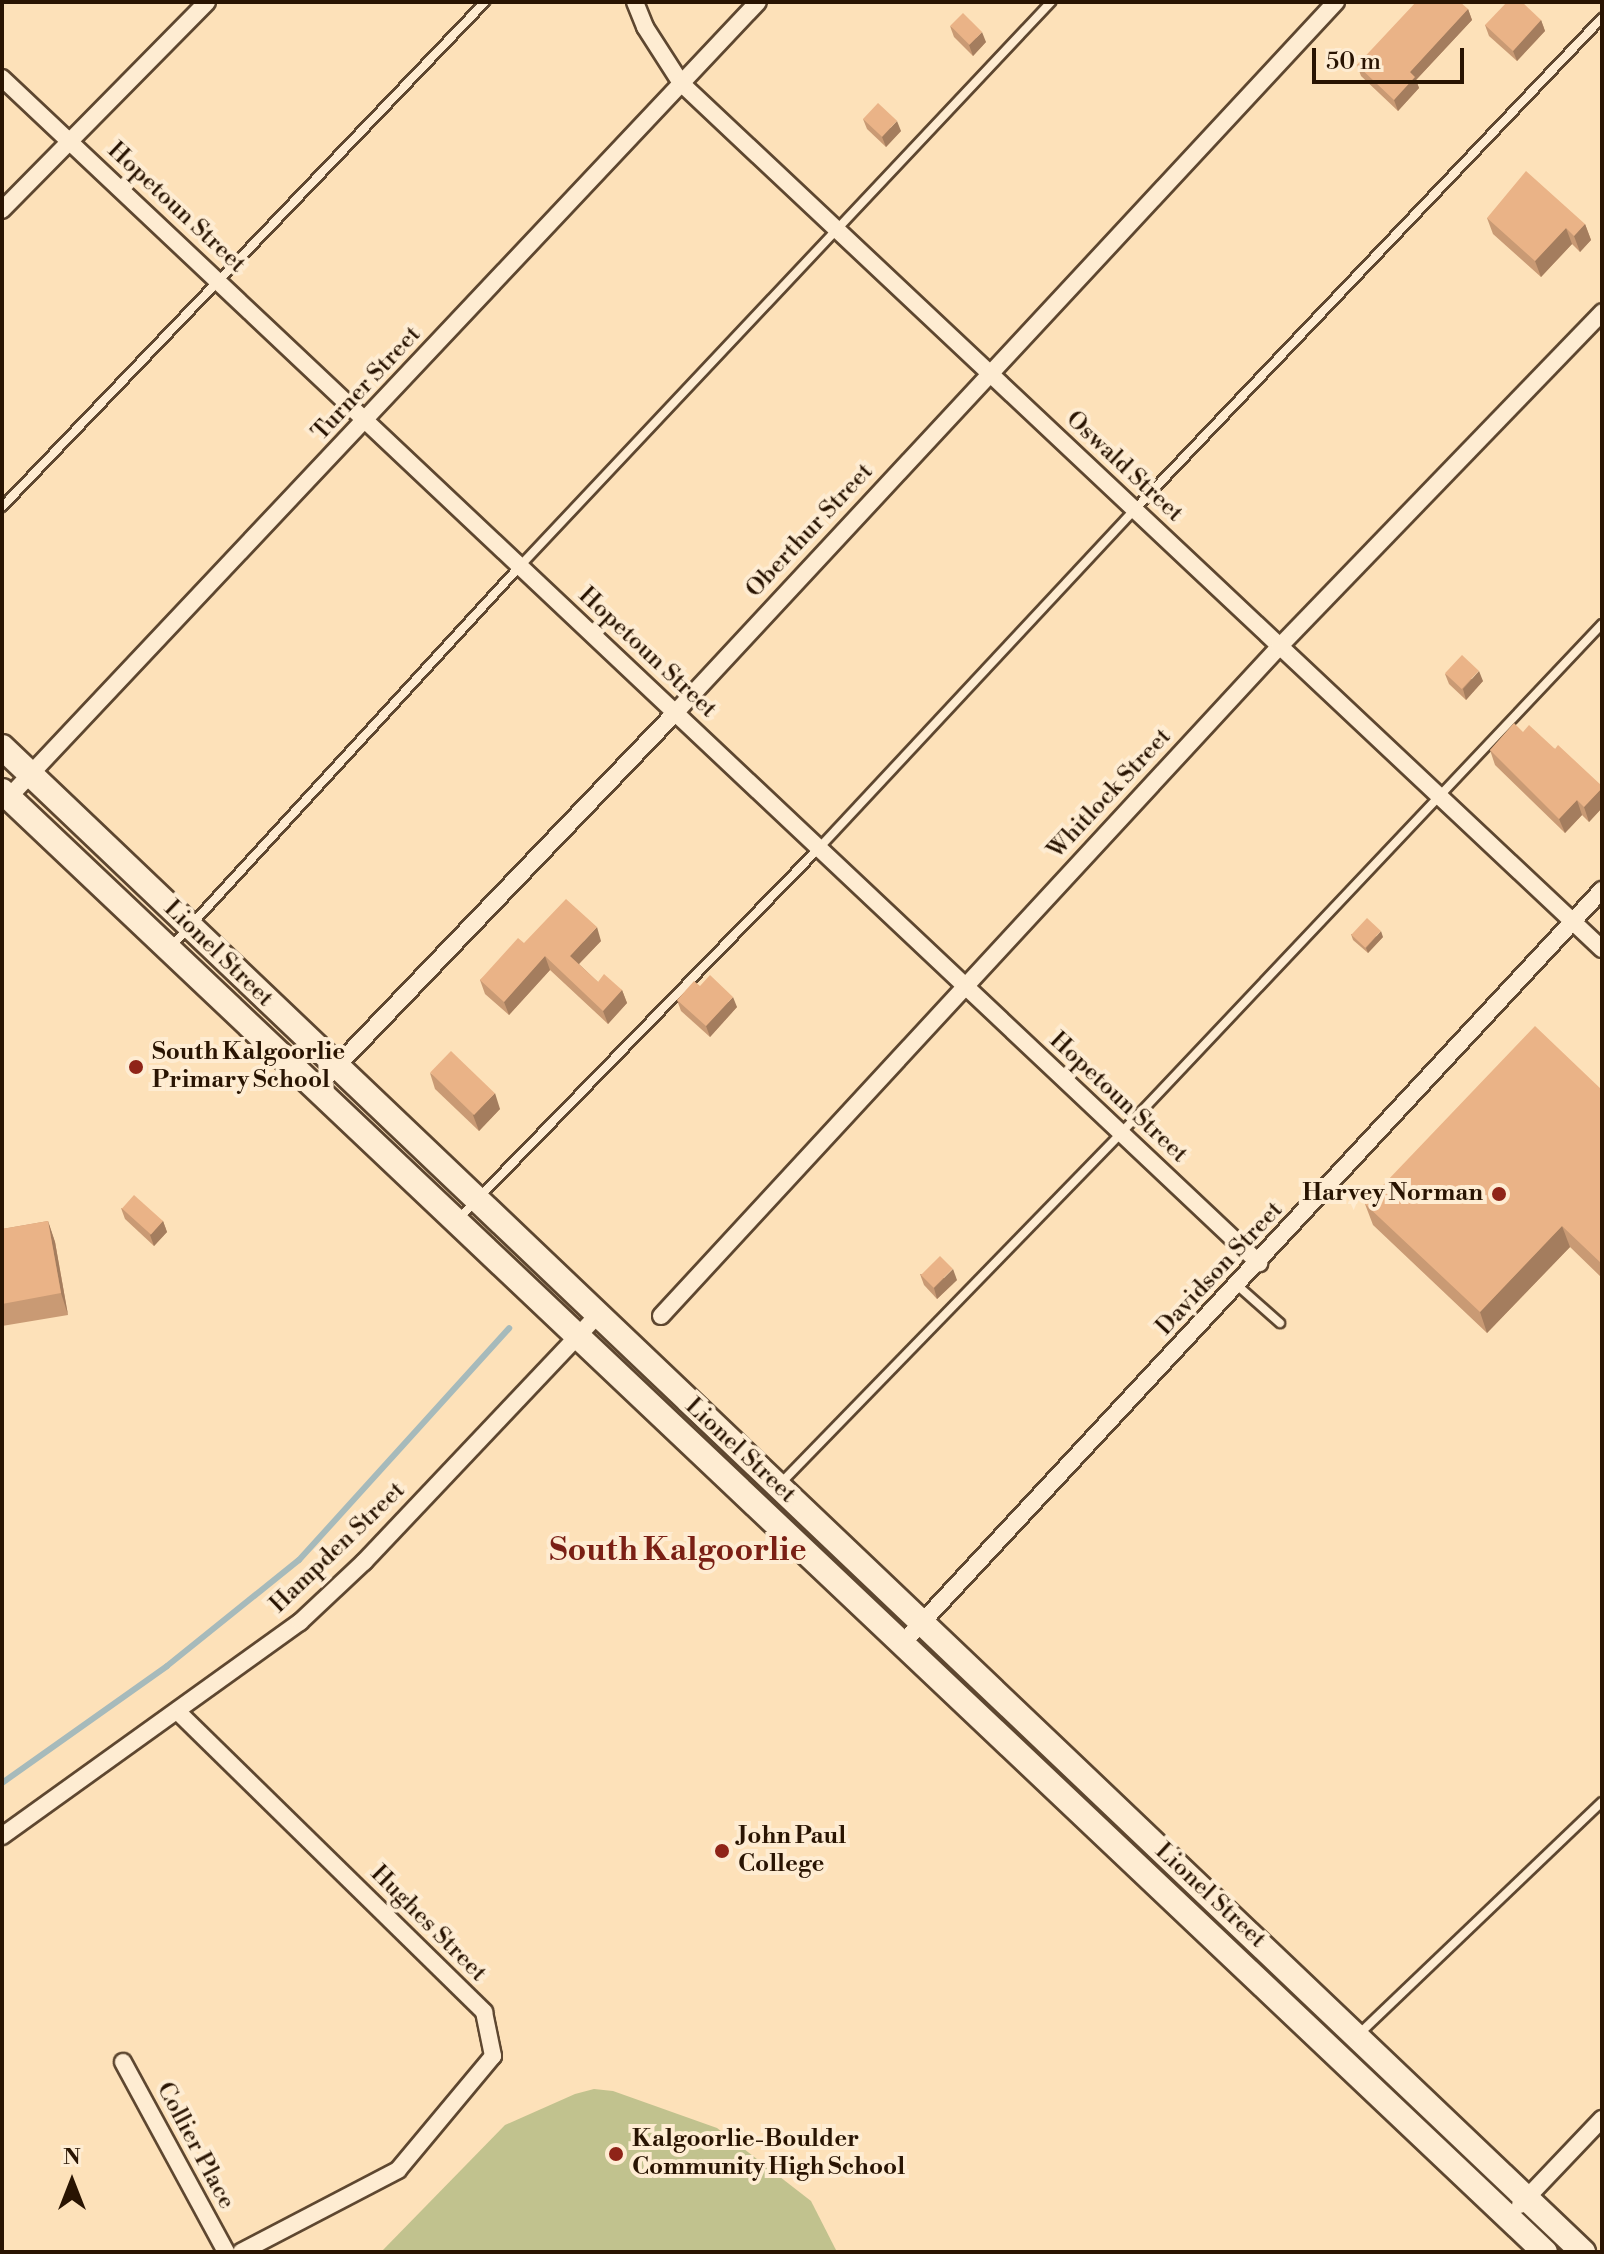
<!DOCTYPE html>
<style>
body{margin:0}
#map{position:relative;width:1604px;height:2254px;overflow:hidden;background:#fde1b9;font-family:"Libre Bodoni",serif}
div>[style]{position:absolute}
.green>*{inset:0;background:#c1c28e}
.stream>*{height:6px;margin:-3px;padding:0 3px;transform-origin:3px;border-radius:3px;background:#a6babb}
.roads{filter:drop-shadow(2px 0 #5e4730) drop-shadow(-2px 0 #5e4730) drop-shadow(0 2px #5e4730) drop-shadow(0 -2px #5e4730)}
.lane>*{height:8px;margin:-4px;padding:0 4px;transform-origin:4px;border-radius:4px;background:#feecd2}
.street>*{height:16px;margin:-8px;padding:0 8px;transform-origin:8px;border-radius:8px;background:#feecd2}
.secondary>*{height:24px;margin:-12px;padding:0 12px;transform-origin:12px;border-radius:12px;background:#feecd2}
.wall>*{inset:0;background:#c99a74}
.shaded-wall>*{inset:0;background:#a47d5e}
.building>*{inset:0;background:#eab387;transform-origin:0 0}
.dots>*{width:22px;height:22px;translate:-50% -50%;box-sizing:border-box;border:4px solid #feecd2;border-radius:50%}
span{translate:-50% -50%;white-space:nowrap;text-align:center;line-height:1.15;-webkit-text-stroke:8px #feecd2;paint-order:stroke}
.street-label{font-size:24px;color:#291402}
.poi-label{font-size:24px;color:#291402;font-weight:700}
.left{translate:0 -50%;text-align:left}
.right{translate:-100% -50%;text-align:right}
.district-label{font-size:32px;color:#7a1f14;font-weight:700}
.frame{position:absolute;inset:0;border:4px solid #291402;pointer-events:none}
.north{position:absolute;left:32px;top:2142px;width:80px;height:80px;-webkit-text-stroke:6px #feecd2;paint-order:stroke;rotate:0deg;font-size:22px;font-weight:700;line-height:32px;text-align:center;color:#291402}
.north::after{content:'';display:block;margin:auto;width:28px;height:36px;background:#291402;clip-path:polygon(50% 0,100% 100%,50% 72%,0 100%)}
.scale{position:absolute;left:1312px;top:48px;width:152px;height:36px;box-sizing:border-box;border:4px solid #291402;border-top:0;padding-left:10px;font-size:24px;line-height:28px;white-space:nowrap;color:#291402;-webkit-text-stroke:6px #feecd2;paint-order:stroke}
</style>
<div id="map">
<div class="green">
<i style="clip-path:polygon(594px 2089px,613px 2091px,717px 2128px,811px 2201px,837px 2252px,381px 2252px,505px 2125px,575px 2094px)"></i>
</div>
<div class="stream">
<i style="left:2px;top:1783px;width:202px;rotate:-35.3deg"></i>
<i style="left:167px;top:1666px;width:169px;rotate:-38.8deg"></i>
<i style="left:299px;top:1560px;width:313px;rotate:-47.8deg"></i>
</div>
<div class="roads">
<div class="lane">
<i style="left:2px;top:507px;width:699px;rotate:-46.28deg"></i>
<i style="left:170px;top:948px;width:518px;rotate:-47.5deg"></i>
<i style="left:520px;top:566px;width:775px;rotate:-46.73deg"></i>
<i style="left:457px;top:1220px;width:519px;rotate:-45.78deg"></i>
<i style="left:819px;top:848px;width:463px;rotate:-47deg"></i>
<i style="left:1135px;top:509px;width:678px;rotate:-46.44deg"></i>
<i style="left:1238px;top:1286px;width:56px;rotate:41.4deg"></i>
<i style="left:781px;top:1483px;width:488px;rotate:-45.8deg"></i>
<i style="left:1121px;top:1133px;width:700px;rotate:-46.62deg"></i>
<i style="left:1358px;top:2035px;width:337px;rotate:-43.7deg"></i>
</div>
<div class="street">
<i style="left:635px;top:2px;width:27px;rotate:68deg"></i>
<i style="left:645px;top:27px;width:67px;rotate:57.3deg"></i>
<i style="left:681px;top:83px;width:1264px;rotate:43.24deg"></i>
<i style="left:2px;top:78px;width:1728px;rotate:43.31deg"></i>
<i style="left:2px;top:210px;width:292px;rotate:-45.4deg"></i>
<i style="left:9px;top:797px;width:1092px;rotate:-46.71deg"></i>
<i style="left:316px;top:1088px;width:519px;rotate:-46.25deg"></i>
<i style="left:675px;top:713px;width:971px;rotate:-47.09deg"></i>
<i style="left:661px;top:1316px;width:912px;rotate:-47.27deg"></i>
<i style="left:1280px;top:646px;width:464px;rotate:-46deg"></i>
<i style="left:902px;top:1644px;width:1029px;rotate:-47.13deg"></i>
<i style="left:177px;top:1711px;width:430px;rotate:44.4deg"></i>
<i style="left:484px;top:2012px;width:45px;rotate:78.4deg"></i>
<i style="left:493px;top:2056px;width:148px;rotate:129.8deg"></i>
<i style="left:398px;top:2170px;width:177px;rotate:152.4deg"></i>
<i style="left:2px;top:1836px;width:367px;rotate:-35.7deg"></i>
<i style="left:300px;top:1622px;width:88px;rotate:-43.2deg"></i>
<i style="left:364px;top:1562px;width:339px;rotate:-46.6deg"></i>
<i style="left:123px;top:2062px;width:216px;rotate:61.5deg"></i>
<i style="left:1520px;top:2205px;width:119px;rotate:-46.4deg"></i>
</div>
<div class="secondary">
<i style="left:2px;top:747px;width:2183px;rotate:43.59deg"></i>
<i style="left:2px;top:791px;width:2125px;rotate:43.44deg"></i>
</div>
</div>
<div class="wall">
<i style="clip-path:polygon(1468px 9px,1472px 20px,1416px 80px,1419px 88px,1398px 111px,1361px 76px,1357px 65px)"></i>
<i style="clip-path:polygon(1541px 20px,1545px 31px,1517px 61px,1489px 36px,1485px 25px)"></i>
<i style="clip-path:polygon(950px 26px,986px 42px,973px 56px,954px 37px)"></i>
<i style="clip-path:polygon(863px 119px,901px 131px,886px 147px,867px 129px)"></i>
<i style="clip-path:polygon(1487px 218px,1585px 224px,1591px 240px,1580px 252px,1572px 244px,1541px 277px,1493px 234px)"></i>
<i style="clip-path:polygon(1445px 674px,1483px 681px,1466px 700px,1449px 684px)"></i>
<i style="clip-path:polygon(1523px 732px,1555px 749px,1602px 786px,1602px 808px,1589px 822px,1582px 815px,1565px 833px,1495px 765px,1490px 750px)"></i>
<i style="clip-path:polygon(1351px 934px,1383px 937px,1368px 953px,1353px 940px)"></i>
<i style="clip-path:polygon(601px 941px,579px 964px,598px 982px,622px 990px,627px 1003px,608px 1024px,550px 970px,509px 1015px,485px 994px,480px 980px,524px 943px)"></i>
<i style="clip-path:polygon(700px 986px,737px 1007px,710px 1037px,681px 1011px,677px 1000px)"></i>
<i style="clip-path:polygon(430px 1073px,500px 1109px,479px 1131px,435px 1089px)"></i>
<i style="clip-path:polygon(1602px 1090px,1602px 1278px,1570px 1247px,1487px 1333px,1373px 1225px,1365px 1204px)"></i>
<i style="clip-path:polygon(121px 1208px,163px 1221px,167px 1232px,154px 1246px,125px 1219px)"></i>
<i style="clip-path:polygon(48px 1221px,55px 1242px,68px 1315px,2px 1326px,2px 1229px)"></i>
<i style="clip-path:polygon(920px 1274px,957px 1280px,937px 1299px,924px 1285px)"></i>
</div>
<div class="shaded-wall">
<i style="clip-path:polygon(1468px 9px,1472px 20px,1416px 80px,1419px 88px,1398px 111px,1394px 100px,1410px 72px)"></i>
<i style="clip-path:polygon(1541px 20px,1545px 31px,1517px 61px,1513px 51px)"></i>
<i style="clip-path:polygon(982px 32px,986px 42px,973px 56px,969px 45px)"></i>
<i style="clip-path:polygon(897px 121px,901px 131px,886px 147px,882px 137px)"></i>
<i style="clip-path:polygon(1585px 224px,1591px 240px,1580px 252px,1574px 236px)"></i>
<i style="clip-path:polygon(1566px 228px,1572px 244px,1541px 277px,1535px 261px)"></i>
<i style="clip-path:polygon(1479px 671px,1483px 681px,1466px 700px,1463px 689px)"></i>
<i style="clip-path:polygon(1602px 788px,1602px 808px,1589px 822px,1584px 807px)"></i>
<i style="clip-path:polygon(1577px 800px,1582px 815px,1565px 833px,1559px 819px)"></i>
<i style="clip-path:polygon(597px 927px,601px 941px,574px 969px,570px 956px)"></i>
<i style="clip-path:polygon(1381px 931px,1383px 937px,1368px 953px,1366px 948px)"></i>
<i style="clip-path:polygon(545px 956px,550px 970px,509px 1015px,504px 1002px)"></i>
<i style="clip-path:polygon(622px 990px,627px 1003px,608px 1024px,603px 1011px)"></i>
<i style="clip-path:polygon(733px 997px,737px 1007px,710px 1037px,706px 1026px)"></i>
<i style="clip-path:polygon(495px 1093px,500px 1109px,479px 1131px,473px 1115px)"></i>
<i style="clip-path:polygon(48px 1221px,55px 1242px,68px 1315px,61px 1293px)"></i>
<i style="clip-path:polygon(163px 1221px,167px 1232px,154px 1246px,150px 1235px)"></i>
<i style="clip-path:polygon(1562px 1226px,1570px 1247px,1487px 1333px,1480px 1312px)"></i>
<i style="clip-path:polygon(953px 1269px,957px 1280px,937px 1299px,934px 1288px)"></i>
</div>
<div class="building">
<i style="clip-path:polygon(1416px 2px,1460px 2px,1468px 9px,1410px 72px,1415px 77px,1394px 100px,1357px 65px)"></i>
<i style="clip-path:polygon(1507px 2px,1522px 2px,1541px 20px,1513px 51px,1485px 25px)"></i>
<i style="left:963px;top:13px;width:27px;height:18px;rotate:45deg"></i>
<i style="left:878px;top:103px;width:26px;height:22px;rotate:43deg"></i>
<i style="clip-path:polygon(1526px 171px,1585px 224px,1574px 236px,1566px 228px,1535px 261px,1487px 218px)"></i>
<i style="left:1462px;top:655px;width:23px;height:25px;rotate:43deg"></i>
<i style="clip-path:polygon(1514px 723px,1523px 732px,1529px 725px,1555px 749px,1558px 745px,1602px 786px,1602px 788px,1584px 807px,1577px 800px,1559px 819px,1490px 750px)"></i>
<i style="clip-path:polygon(566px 899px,597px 927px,570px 956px,598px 982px,604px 974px,622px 990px,603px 1011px,545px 956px,504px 1002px,480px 980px,518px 938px,524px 943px)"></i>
<i style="left:1367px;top:918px;width:19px;height:23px;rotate:43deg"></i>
<i style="clip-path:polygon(710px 975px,733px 997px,706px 1026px,677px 1000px,694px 981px,700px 986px)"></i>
<i style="clip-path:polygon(1535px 1026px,1602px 1090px,1602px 1264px,1562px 1226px,1480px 1312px,1365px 1204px)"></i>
<i style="left:451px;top:1051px;width:61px;height:30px;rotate:44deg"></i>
<i style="left:134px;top:1195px;width:39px;height:18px;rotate:42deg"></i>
<i style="clip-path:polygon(48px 1221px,61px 1293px,2px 1304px,2px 1229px)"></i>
<i style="left:940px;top:1256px;width:18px;height:27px;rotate:45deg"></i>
</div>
<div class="dots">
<i style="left:136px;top:1067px;background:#8f2418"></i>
<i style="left:1499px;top:1194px;background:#8f2418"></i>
<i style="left:722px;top:1851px;background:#8f2418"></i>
<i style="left:616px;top:2154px;background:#8f2418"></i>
</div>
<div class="street-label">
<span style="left:176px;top:208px;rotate:43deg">Hopetoun Street</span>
<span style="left:367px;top:384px;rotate:-47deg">Turner Street</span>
<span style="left:1124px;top:467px;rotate:43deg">Oswald Street</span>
<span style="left:810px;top:531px;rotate:-47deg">Oberthur Street</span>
<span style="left:647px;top:653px;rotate:43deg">Hopetoun Street</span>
<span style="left:1110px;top:794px;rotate:-47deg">Whitlock Street</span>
<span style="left:218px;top:954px;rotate:44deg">Lionel Street</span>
<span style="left:1118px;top:1098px;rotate:43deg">Hopetoun Street</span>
<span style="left:1220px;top:1269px;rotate:-47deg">Davidson Street</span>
<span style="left:740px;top:1451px;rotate:43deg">Lionel Street</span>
<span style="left:338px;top:1548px;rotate:-44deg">Hampden Street</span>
<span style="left:1210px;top:1896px;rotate:43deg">Lionel Street</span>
<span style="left:428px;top:1924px;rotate:45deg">Hughes Street</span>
<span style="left:195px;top:2146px;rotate:62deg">Collier Place</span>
</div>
<div class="poi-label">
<span class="left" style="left:152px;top:1067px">South Kalgoorlie<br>Primary School</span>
<span class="right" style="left:1483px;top:1194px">Harvey Norman</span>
<span class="left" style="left:738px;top:1851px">John Paul<br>College</span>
<span class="left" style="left:632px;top:2154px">Kalgoorlie-Boulder<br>Community High School</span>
</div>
<div class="district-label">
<span style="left:678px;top:1550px">South Kalgoorlie</span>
</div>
<div class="frame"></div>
<div class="north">N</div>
<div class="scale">50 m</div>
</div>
